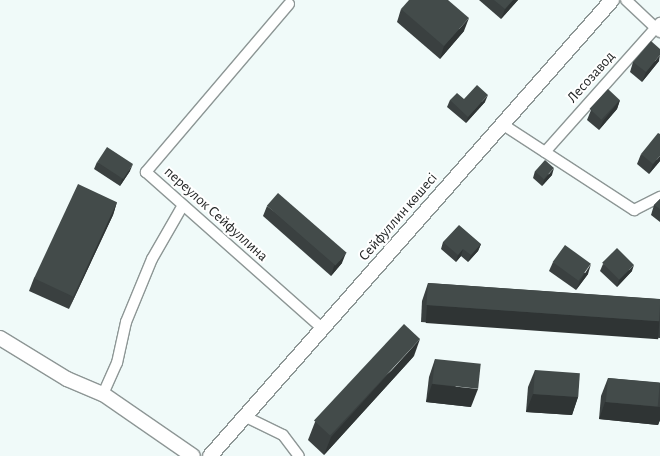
<!DOCTYPE html>
<meta charset="utf-8">
<style>
body{margin:0}
#map{position:relative;width:660px;height:456px;overflow:hidden;background:#f0faf9;font-family:"Alegreya Sans",sans-serif}
div>[style]{position:absolute}
.roads{filter:drop-shadow(1px 0 #8d9695) drop-shadow(-1px 0 #8d9695) drop-shadow(0 1px #8d9695) drop-shadow(0 -1px #8d9695)}
.street>*{height:10px;margin:-5px;padding:0 5px;transform-origin:5px;border-radius:5px;background:#fff}
.secondary>*{height:14px;margin:-7px;padding:0 7px;transform-origin:7px;border-radius:7px;background:#fff}
.wall>*{inset:0;background:#3a4040}
.shaded-wall>*{inset:0;background:#2f3434;transform-origin:0 0}
.building>*{inset:0;background:#434b4a;transform-origin:0 0}
span{translate:-50% -50%;white-space:nowrap;text-align:center;line-height:1.15;-webkit-text-stroke:4px #fff;paint-order:stroke}
.street-label{font-size:15px;color:#232626}
</style>
<div id="map">
<div class="roads">
<div class="street">
<i style="left:626px;top:0;width:47px;rotate:43.3deg"></i>
<i style="left:289px;top:4px;width:221px;rotate:130.4deg"></i>
<i style="left:146px;top:172px;width:237px;rotate:41.6deg"></i>
<i style="left:502px;top:124px;width:158px;rotate:33.1deg"></i>
<i style="left:634px;top:210px;width:29px;rotate:-27deg"></i>
<i style="left:545px;top:152px;width:173px;rotate:-48.3deg"></i>
<i style="left:103px;top:394px;width:34px;rotate:-66deg"></i>
<i style="left:117px;top:363px;width:42px;rotate:-77.6deg"></i>
<i style="left:126px;top:322px;width:68px;rotate:-67.6deg"></i>
<i style="left:152px;top:259px;width:62px;rotate:-60.1deg"></i>
<i style="left:246px;top:417px;width:41px;rotate:25.9deg"></i>
<i style="left:283px;top:435px;width:26px;rotate:53deg"></i>
</div>
<div class="secondary">
<i style="left:0;top:338px;width:79px;rotate:31.5deg"></i>
<i style="left:67px;top:379px;width:39px;rotate:23deg"></i>
<i style="left:103px;top:394px;width:109px;rotate:34.6deg"></i>
<i style="left:210px;top:456px;width:608px;rotate:-48.6deg"></i>
</div>
</div>
<div class="wall">
<i style="clip-path:polygon(479px 0,518px 0,501px 19px)"></i>
<i style="clip-path:polygon(401px 9px,464px 31px,440px 59px,397px 22px)"></i>
<i style="clip-path:polygon(659px 61px,642px 82px,630px 72px,633px 62px)"></i>
<i style="clip-path:polygon(450px 100px,485px 102px,466px 123px,447px 107px)"></i>
<i style="clip-path:polygon(620px 100px,617px 109px,599px 130px,587px 120px,591px 110px)"></i>
<i style="clip-path:polygon(641px 154px,660px 161px,649px 174px,637px 164px)"></i>
<i style="clip-path:polygon(97px 162px,130px 171px,120px 186px,94px 169px)"></i>
<i style="clip-path:polygon(535px 171px,552px 175px,542px 186px,533px 178px)"></i>
<i style="clip-path:polygon(660px 199px,660px 222px,651px 215px,654px 205px)"></i>
<i style="clip-path:polygon(117px 202px,113px 215px,69px 309px,29px 291px,34px 278px)"></i>
<i style="clip-path:polygon(267px 206px,342px 263px,331px 276px,263px 216px)"></i>
<i style="clip-path:polygon(443px 242px,481px 244px,478px 251px,468px 262px,461px 256px,456px 262px,441px 249px)"></i>
<i style="clip-path:polygon(553px 262px,588px 274px,576px 290px,549px 271px)"></i>
<i style="clip-path:polygon(603px 264px,632px 271px,617px 287px,600px 271px)"></i>
<i style="clip-path:polygon(428px 283px,660px 299px,660px 338px,421px 322px,422px 301px)"></i>
<i style="clip-path:polygon(414px 356px,324px 455px,308px 440px,315px 422px)"></i>
<i style="clip-path:polygon(435px 359px,471px 407px,426px 402px,429px 377px)"></i>
<i style="clip-path:polygon(535px 370px,578px 397px,572px 415px,526px 412px,528px 387px)"></i>
<i style="clip-path:polygon(608px 378px,660px 383px,660px 420px,658px 425px,599px 419px,601px 396px)"></i>
</div>
<div class="shaded-wall">
<i style="clip-path:polygon(513px 0,518px 0,501px 19px,505px 9px)"></i>
<i style="clip-path:polygon(469px 18px,464px 31px,440px 59px,444px 46px)"></i>
<i style="clip-path:polygon(660px 55px,659px 61px,642px 82px,646px 72px)"></i>
<i style="clip-path:polygon(488px 95px,485px 102px,466px 123px,468px 117px)"></i>
<i style="clip-path:polygon(620px 100px,617px 109px,599px 130px,603px 121px)"></i>
<i style="clip-path:polygon(660px 156px,660px 161px,649px 174px,653px 164px)"></i>
<i style="clip-path:polygon(133px 164px,130px 171px,120px 186px,122px 179px)"></i>
<i style="clip-path:polygon(554px 168px,552px 175px,542px 186px,544px 180px)"></i>
<i style="clip-path:polygon(117px 202px,113px 215px,69px 309px,74px 297px)"></i>
<i style="clip-path:polygon(481px 244px,478px 251px,468px 262px,471px 255px)"></i>
<i style="clip-path:polygon(463px 249px,461px 256px,456px 262px,458px 255px)"></i>
<i style="clip-path:polygon(346px 253px,342px 263px,331px 276px,334px 266px)"></i>
<i style="clip-path:polygon(591px 264px,588px 274px,576px 290px,580px 281px)"></i>
<i style="clip-path:polygon(634px 265px,632px 271px,617px 287px,619px 280px)"></i>
<i style="left:427px;top:305px;width:233px;height:18px;rotate:4deg"></i>
<i style="clip-path:polygon(420px 339px,414px 356px,324px 455px,331px 437px)"></i>
<i style="clip-path:polygon(432px 384px,478px 389px,471px 407px,426px 402px)"></i>
<i style="clip-path:polygon(533px 394px,578px 397px,572px 415px,526px 412px)"></i>
<i style="clip-path:polygon(605px 402px,660px 407px,660px 420px,658px 425px,599px 419px)"></i>
</div>
<div class="building">
<i style="clip-path:polygon(409px 0,448px 0,469px 18px,444px 46px,401px 9px)"></i>
<i style="clip-path:polygon(494px 0,513px 0,505px 9px)"></i>
<i style="clip-path:polygon(651px 41px,660px 49px,660px 55px,646px 72px,633px 62px)"></i>
<i style="clip-path:polygon(477px 85px,488px 95px,468px 117px,450px 100px,457px 93px,464px 99px)"></i>
<i style="left:608px;top:89px;width:16px;height:27px;rotate:43deg"></i>
<i style="clip-path:polygon(658px 133px,660px 134px,660px 156px,653px 164px,641px 154px)"></i>
<i style="left:107px;top:147px;width:31px;height:18px;rotate:33deg"></i>
<i style="left:545px;top:160px;width:12px;height:15px;rotate:42deg"></i>
<i style="left:78px;top:184px;width:43px;height:104px;rotate:25deg"></i>
<i style="left:278px;top:193px;width:91px;height:17px;rotate:41deg"></i>
<i style="clip-path:polygon(660px 199px,660px 209px,654px 205px)"></i>
<i style="clip-path:polygon(459px 225px,481px 244px,471px 255px,463px 249px,458px 255px,443px 242px)"></i>
<i style="left:565px;top:245px;width:32px;height:21px;rotate:36deg"></i>
<i style="left:617px;top:248px;width:24px;height:21px;rotate:45deg"></i>
<i style="left:428px;top:283px;width:233px;height:22px;rotate:4deg"></i>
<i style="left:404px;top:324px;width:22px;height:132px;rotate:43deg"></i>
<i style="left:435px;top:359px;width:46px;height:25px;rotate:6deg"></i>
<i style="left:535px;top:370px;width:45px;height:24px;rotate:4deg"></i>
<i style="left:608px;top:378px;width:52px;height:24px;rotate:5deg"></i>
</div>
<div class="street-label">
<span style="left:591px;top:77px;rotate:-48deg">Лесозавод</span>
<span style="left:216px;top:214px;rotate:42deg">переулок Сейфуллина</span>
<span style="left:398px;top:217px;rotate:-49deg">Сейфуллин көшесі</span>
</div>
</div>
